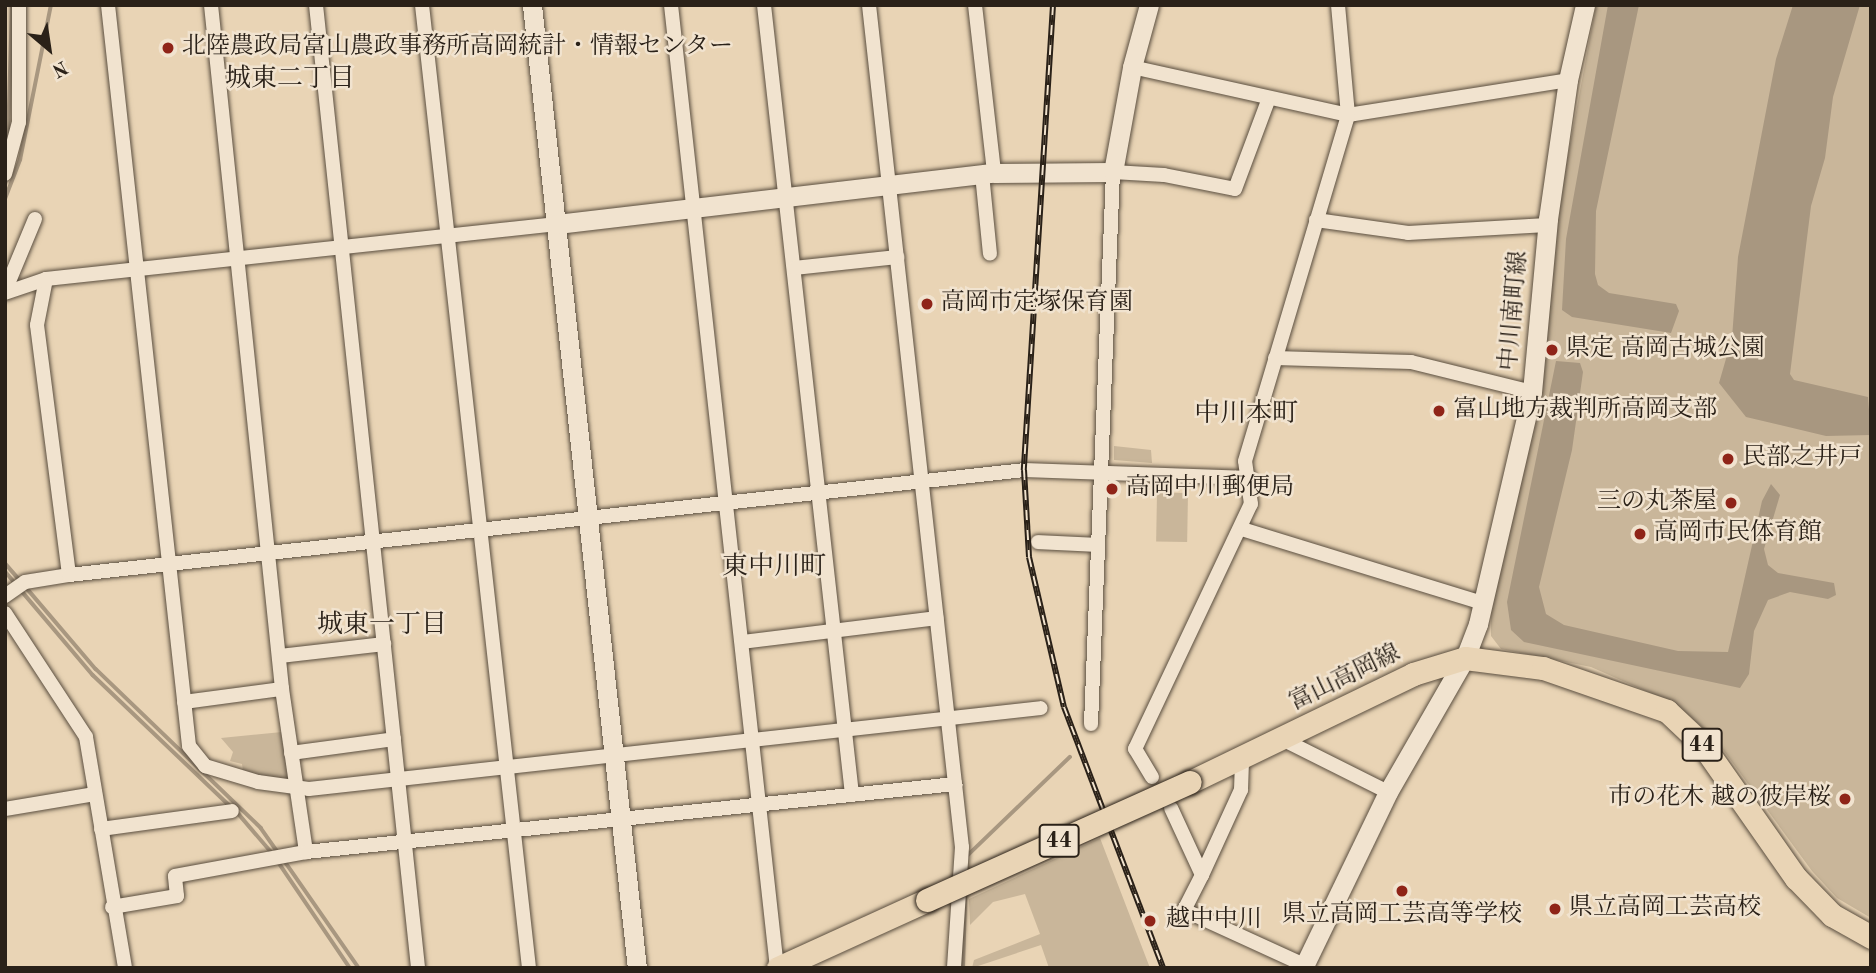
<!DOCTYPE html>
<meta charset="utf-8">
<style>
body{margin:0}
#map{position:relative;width:1876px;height:973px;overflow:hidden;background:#e9d4b5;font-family:"Old Standard TT","Noto Serif JP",serif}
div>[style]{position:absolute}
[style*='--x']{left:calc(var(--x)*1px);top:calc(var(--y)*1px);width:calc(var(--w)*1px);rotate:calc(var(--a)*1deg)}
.green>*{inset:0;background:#c9b69a;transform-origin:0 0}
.water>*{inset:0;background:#a89780}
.stream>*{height:3.5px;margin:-1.75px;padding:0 1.75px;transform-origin:1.75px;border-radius:1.75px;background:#a89780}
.roads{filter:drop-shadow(0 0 2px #5a4e3f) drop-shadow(0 0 2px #5a4e3f)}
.street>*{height:14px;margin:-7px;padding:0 7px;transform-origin:7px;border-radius:7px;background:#f1e3cf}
.secondary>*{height:19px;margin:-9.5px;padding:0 9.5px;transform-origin:9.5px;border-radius:9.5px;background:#f1e3cf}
.primary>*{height:23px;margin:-11.5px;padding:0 11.5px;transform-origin:11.5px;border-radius:11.5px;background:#e9d4b5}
.rail>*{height:6px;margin-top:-3px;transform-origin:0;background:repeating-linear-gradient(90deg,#f1e3cf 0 10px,#2a2118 0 20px);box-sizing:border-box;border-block:2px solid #2a2118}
.bridges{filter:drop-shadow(0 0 2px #2a2118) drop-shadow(0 0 2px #2a2118)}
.primary-bridge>*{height:23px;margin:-11.5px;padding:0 11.5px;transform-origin:11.5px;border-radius:11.5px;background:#e9d4b5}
.dots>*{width:19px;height:19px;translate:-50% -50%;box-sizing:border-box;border:4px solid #f1e3cf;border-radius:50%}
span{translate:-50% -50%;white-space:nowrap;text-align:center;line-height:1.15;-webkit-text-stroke:5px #f1e3cf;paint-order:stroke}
.shield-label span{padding:2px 5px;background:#f1e3cf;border:2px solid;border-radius:5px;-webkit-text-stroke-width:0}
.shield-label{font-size:23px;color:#2a2118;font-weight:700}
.poi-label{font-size:24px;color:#2a2118}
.left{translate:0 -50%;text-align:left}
.right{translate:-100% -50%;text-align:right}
.street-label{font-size:24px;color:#2a2118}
.neighbourhood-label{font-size:26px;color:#2a2118}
.frame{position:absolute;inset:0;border:7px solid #2a2118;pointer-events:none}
.north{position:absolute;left:14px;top:14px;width:70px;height:70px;-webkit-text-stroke:5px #f1e3cf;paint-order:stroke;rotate:151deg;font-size:19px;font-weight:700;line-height:28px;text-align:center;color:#2a2118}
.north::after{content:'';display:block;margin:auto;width:24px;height:32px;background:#2a2118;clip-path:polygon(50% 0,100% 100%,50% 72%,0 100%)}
</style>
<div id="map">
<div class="green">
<div style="clip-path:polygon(1596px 5px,1871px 5px,1871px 918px,1837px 898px,1812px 871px,1713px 736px,1673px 703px,1591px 667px,1501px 649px,1491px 636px,1491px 613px,1536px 401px,1554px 230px)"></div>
<div style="clip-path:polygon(1114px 446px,1151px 450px,1152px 463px,1114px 460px)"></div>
<div style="left:1188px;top:493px;width:49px;height:31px;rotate:91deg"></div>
<div style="clip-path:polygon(282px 732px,291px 790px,245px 784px,242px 764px,230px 761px,233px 752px,221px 738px)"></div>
<div style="clip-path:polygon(1100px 838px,1150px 968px,1049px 968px,1041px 945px,972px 968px,974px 960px,1040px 934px,1025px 894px,993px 902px,970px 925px,969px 899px)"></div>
</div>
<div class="water">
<div style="clip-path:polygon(1608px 5px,1639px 5px,1596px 211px,1595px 274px,1598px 285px,1609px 293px,1676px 304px,1679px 311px,1671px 333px,1572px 317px,1562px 310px,1566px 239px)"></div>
<div style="clip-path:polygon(1793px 5px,1860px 5px,1833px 97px,1825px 158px,1811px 206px,1790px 374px,1794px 380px,1868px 397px,1871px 435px,1826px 436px,1746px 417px,1719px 383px,1732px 338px,1738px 257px,1776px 59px)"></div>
<div style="clip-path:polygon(1556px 361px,1580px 363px,1583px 372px,1572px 450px,1539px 587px,1546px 614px,1564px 625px,1678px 651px,1728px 652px,1762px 501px,1771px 484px,1780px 495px,1764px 549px,1768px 565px,1778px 573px,1834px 583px,1836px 595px,1828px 599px,1790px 592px,1768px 600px,1754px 631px,1749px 674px,1740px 688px,1524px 642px,1511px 630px,1507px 602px)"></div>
</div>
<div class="stream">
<div style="--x:8;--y:140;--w:135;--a:-88.3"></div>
<div style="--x:5;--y:199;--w:42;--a:-69"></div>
<div style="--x:20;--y:160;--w:158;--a:-78.7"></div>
<div style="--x:5;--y:563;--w:23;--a:49"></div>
<div style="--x:5;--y:571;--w:16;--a:50"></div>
<div style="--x:25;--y:586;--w:109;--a:49.5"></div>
<div style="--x:96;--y:669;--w:229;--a:43.9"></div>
<div style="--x:261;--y:828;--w:32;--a:55"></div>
<div style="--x:20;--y:589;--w:113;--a:49.7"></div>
<div style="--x:93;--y:675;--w:191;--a:43.7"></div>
<div style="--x:237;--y:812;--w:55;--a:49.4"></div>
<div style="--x:966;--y:857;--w:144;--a:-43.9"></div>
<div style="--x:277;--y:860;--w:130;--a:55.9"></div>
<div style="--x:284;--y:860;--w:131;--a:55.2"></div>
<div style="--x:963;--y:968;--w:69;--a:-88.3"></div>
</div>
<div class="roads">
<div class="street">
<div style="--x:108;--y:5;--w:745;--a:83.76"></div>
<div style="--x:189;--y:746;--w:26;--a:51"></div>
<div style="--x:205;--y:766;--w:55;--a:16.8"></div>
<div style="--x:258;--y:782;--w:51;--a:7.8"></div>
<div style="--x:309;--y:789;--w:736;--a:-6.31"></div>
<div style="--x:211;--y:5;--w:688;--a:84.07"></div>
<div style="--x:282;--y:689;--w:165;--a:81.6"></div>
<div style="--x:316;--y:5;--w:968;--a:83.95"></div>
<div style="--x:422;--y:5;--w:969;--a:83.66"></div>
<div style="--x:671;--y:5;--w:969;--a:83.72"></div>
<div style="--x:764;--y:5;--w:795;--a:83.64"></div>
<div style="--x:869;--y:5;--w:847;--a:83.7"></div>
<div style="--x:962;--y:847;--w:121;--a:93.8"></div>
<div style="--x:975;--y:5;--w:169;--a:83.5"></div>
<div style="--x:1132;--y:67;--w:221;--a:12.5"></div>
<div style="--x:1348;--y:115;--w:223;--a:-9"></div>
<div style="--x:5;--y:174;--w:54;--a:-74.9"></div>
<div style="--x:19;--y:122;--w:117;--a:-90"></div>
<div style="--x:982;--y:174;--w:80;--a:84.3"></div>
<div style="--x:1316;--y:220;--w:93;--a:8"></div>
<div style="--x:1408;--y:233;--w:139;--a:-3.3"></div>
<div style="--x:794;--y:268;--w:104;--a:-6.1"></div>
<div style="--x:46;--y:279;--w:47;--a:101.1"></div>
<div style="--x:37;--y:325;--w:252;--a:82.7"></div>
<div style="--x:5;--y:291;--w:78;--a:-67.4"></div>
<div style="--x:5;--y:293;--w:43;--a:-18.9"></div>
<div style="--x:46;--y:279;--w:514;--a:-6.14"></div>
<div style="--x:1275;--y:358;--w:136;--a:1.7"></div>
<div style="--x:1411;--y:362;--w:125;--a:13.9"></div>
<div style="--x:1242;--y:529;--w:251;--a:17.1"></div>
<div style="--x:1038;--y:542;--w:59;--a:2.9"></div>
<div style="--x:5;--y:596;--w:24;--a:-35"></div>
<div style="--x:25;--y:582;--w:45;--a:-9"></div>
<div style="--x:69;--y:575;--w:961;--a:-6.27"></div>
<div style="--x:1024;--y:470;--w:226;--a:2"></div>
<div style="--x:5;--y:613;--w:148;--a:56.8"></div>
<div style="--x:86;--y:737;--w:234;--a:80.4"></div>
<div style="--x:742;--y:642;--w:196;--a:-7"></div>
<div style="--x:280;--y:656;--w:105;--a:-6.6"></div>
<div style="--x:184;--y:702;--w:99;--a:-7.6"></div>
<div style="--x:1091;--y:724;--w:552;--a:-87.72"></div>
<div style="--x:1113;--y:172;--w:51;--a:3.4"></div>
<div style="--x:1164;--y:175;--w:72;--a:11.2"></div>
<div style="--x:1235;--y:189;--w:97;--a:-69.5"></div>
<div style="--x:1282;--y:739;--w:119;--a:26.6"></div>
<div style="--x:291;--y:753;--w:104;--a:-7.7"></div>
<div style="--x:1152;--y:777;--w:33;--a:-121"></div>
<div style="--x:1135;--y:749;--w:271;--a:-64.7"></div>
<div style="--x:1251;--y:504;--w:43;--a:-97.9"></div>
<div style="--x:1245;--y:461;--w:361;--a:-73.4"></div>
<div style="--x:1348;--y:115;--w:110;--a:-95.2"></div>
<div style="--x:1171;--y:808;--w:74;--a:65.2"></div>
<div style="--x:1202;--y:875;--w:39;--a:117"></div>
<div style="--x:1184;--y:910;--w:132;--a:24.6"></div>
<div style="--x:5;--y:809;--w:91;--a:-9.5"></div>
<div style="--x:101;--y:829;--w:132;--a:-7.8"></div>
<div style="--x:1202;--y:875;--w:94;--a:-65.4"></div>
<div style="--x:1241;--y:790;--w:33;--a:-88"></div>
<div style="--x:112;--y:907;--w:66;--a:-9.6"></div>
<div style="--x:177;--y:896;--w:20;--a:-96"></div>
<div style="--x:175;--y:876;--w:133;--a:-10.4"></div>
<div style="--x:306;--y:852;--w:653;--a:-5.98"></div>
</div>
<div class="secondary">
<div style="--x:532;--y:5;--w:969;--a:83.78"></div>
<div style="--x:557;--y:224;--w:440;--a:-6.7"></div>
<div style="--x:994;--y:173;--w:119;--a:-0.5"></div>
<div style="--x:1113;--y:172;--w:107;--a:-79.7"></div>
<div style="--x:1132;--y:67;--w:64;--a:-74.7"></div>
<div style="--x:1303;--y:968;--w:195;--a:-64.2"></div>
<div style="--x:1388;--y:792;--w:155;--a:-60.1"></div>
<div style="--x:1465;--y:658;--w:36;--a:-69"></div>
<div style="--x:1478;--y:624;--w:238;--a:-76.9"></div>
<div style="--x:1532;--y:392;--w:174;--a:-84.7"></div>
<div style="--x:1548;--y:219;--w:140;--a:-81.8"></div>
<div style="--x:1568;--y:80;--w:77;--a:-77.2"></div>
</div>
<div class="primary">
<div style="--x:1190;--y:782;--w:248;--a:-25.8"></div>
<div style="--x:1413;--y:674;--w:54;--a:-17.1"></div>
<div style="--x:1465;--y:658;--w:79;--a:7.3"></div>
<div style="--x:1543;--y:668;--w:131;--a:19.1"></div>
<div style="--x:1667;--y:711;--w:48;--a:43.3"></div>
<div style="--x:1702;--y:744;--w:164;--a:55"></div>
<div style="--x:1796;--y:878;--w:52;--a:45.8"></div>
<div style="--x:1832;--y:915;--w:45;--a:29.4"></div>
<div style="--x:778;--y:968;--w:164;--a:-24.5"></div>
</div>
</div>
<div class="rail">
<div style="--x:1053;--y:5;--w:466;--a:93.6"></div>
<div style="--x:1024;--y:470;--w:87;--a:86.7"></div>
<div style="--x:1029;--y:557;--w:154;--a:76.9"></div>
<div style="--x:1064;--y:707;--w:279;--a:69.2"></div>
</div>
<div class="bridges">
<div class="primary-bridge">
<div style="--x:927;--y:900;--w:288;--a:-24.2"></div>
</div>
</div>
<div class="dots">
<div style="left:168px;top:48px;background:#8f2418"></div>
<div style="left:927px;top:304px;background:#8f2418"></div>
<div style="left:1552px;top:350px;background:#8f2418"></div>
<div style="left:1439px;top:411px;background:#8f2418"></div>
<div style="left:1728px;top:459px;background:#8f2418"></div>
<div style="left:1112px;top:489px;background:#8f2418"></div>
<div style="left:1731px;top:503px;background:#8f2418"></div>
<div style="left:1640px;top:534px;background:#8f2418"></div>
<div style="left:1845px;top:799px;background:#8f2418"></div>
<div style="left:1402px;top:891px;background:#8f2418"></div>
<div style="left:1555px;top:909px;background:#8f2418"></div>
<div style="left:1150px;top:921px;background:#8f2418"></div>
</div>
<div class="shield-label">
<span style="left:1702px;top:745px">44</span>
<span style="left:1059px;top:841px">44</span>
</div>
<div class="poi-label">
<span class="left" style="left:182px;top:48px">北陸農政局富山農政事務所高岡統計・情報センター</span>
<span class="left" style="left:941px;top:304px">高岡市定塚保育園</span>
<span class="left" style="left:1566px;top:350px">県定 高岡古城公園</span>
<span class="left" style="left:1453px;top:411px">富山地方裁判所高岡支部</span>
<span class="left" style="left:1742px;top:459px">民部之井戸</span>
<span class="left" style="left:1126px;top:489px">高岡中川郵便局</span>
<span class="right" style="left:1717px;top:503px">三の丸茶屋</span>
<span class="left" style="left:1654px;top:534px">高岡市民体育館</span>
<span class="right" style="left:1831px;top:799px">市の花木 越の彼岸桜</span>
<span class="left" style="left:1569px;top:909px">県立高岡工芸高校</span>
<span style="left:1402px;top:916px">県立高岡工芸高等学校</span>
<span class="left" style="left:1166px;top:921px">越中中川</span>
</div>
<div class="street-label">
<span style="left:1515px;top:311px;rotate:-85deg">中川南町線</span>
<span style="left:1345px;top:679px;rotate:-26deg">富山高岡線</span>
</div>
<div class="neighbourhood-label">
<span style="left:290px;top:80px">城東二丁目</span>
<span style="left:1246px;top:415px">中川本町</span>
<span style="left:774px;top:568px">東中川町</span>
<span style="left:382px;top:626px">城東一丁目</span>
</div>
<div class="frame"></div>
<div class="north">N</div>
</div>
